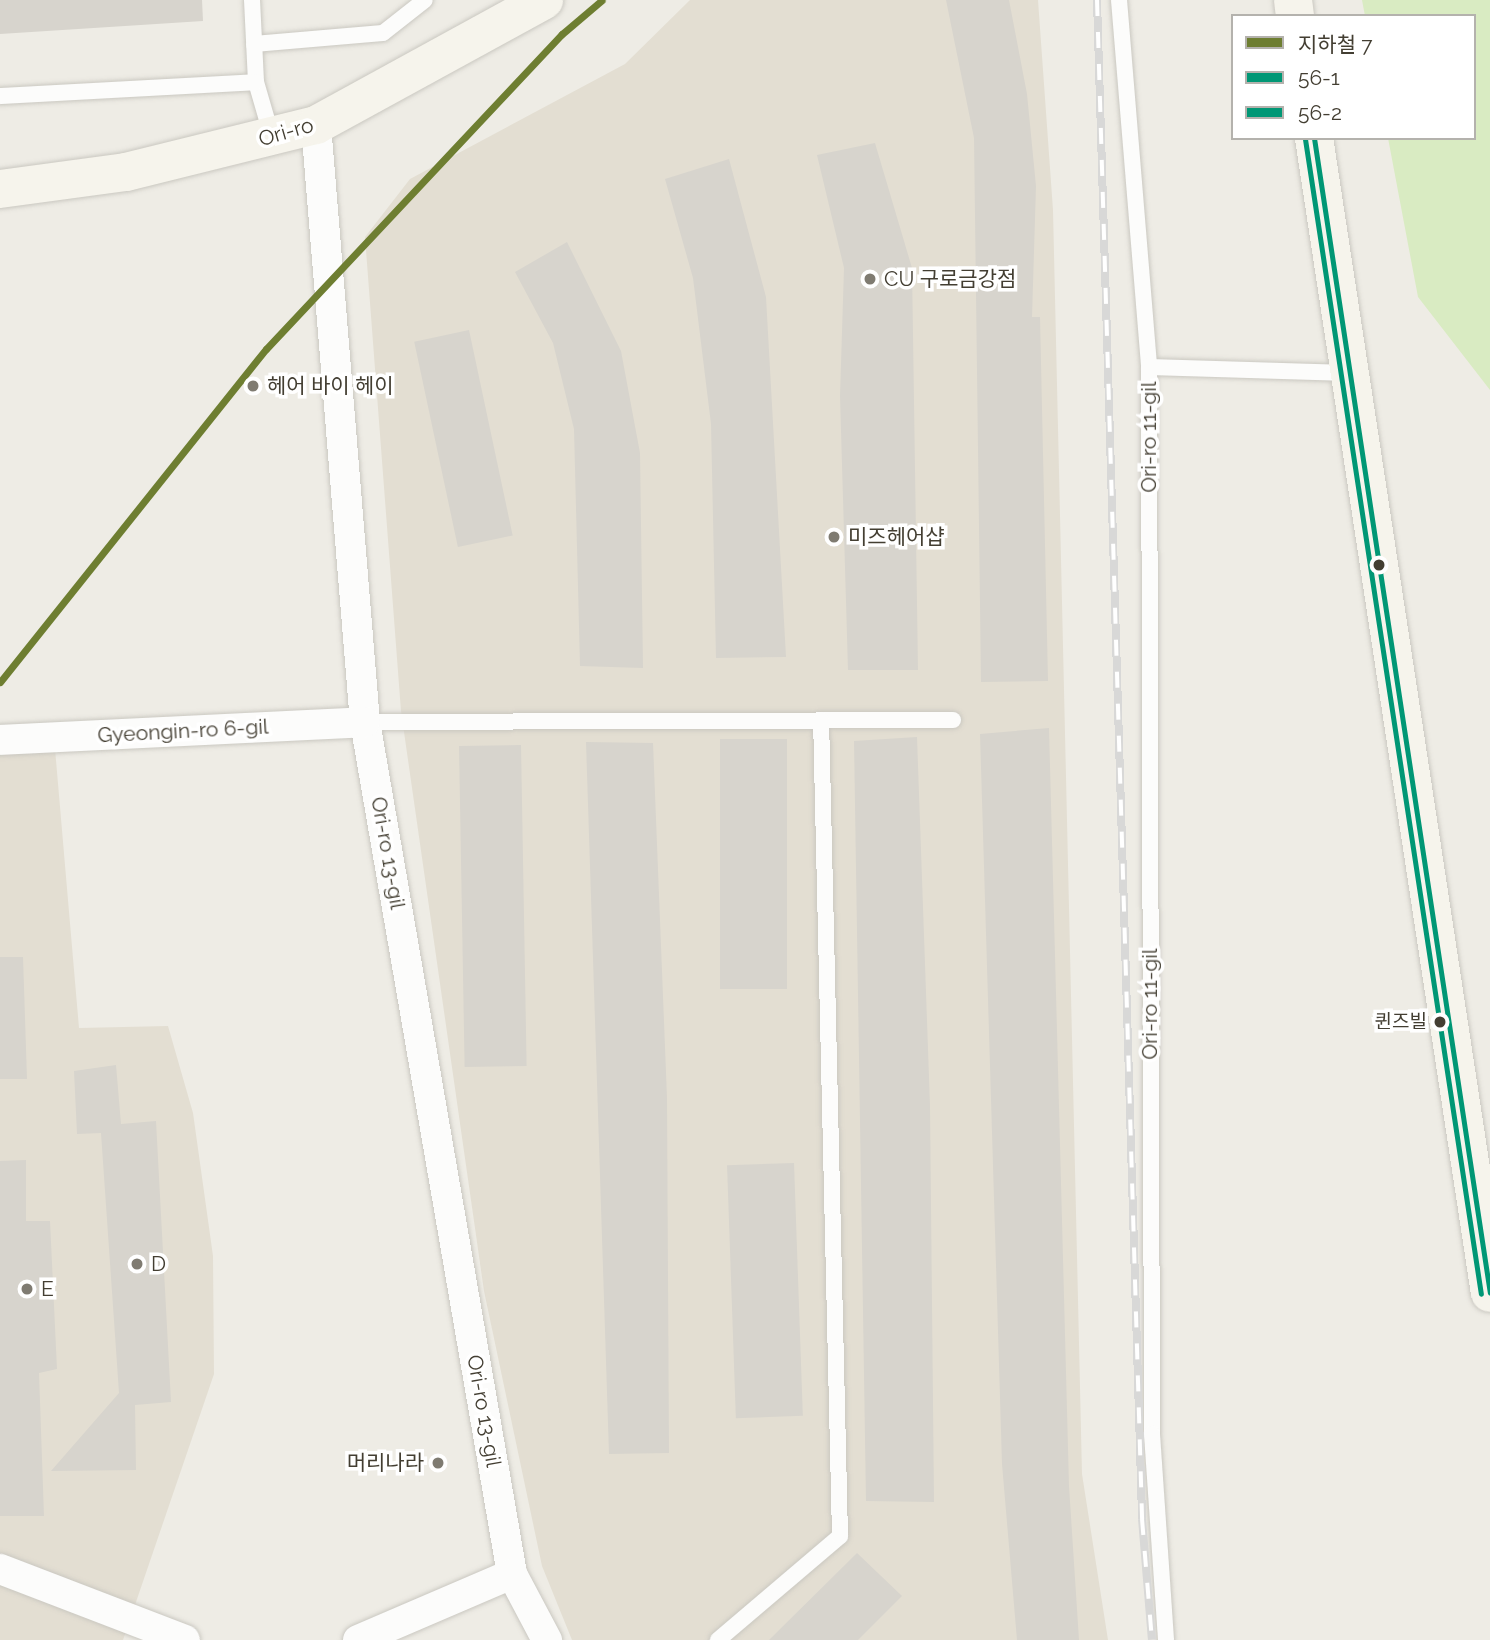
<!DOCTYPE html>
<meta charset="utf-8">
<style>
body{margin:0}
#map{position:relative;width:1490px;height:1640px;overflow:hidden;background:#eeece5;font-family:Raleway,"Noto Sans KR",sans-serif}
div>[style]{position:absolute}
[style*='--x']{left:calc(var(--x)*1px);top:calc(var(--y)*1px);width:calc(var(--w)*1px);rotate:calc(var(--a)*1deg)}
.residential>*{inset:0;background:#e3ded2}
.green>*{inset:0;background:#d9ebc2}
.building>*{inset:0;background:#d7d4cd;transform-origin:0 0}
.roads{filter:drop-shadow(0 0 2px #cac8c1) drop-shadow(0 0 2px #cac8c1)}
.service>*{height:16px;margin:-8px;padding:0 8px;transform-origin:8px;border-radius:8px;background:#fcfcfb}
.minor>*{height:30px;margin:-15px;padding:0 15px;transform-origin:15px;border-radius:15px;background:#fcfcfb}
.secondary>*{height:38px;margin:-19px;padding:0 19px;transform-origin:19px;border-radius:19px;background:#f6f4ec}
.rail>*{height:8px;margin-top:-4px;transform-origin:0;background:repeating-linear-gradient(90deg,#fff 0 16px,#d8d8d7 0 32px);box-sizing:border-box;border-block:2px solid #d8d8d7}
.bus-1>*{height:5px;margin:-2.5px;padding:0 2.5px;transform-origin:2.5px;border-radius:2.5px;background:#009775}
.bus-2>*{height:5px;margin:-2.5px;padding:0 2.5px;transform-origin:2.5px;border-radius:2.5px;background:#009775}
.metro-1>*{height:7px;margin:-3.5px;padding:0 3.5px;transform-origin:3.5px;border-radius:3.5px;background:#6e7e31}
.dots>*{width:19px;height:19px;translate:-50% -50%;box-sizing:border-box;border:4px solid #fff;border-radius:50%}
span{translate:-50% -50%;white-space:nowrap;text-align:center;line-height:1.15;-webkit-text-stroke:7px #fff;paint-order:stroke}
.bus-label{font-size:19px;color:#433e32}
.right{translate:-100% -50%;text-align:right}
.street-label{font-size:21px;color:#433e32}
.poi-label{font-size:21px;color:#433e32}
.left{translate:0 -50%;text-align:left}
.legend{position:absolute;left:1231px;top:14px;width:245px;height:126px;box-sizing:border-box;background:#fff;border:2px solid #b4b2ad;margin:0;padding:9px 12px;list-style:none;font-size:21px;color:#433e32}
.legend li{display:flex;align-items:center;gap:14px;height:35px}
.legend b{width:35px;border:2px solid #b4b2ad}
</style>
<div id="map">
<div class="residential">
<div style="clip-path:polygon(690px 0,1038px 0,1053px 210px,1082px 1474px,1108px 1640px,572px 1640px,542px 1566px,484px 1291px,401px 711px,365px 237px,410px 179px,625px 64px)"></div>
<div style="clip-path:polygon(54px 737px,79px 1028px,168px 1026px,193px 1113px,213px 1256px,214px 1374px,123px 1640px,0 1640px,0 740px)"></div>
</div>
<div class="green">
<div style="clip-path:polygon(1362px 0,1490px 0,1490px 390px,1418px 297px,1388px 138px,1474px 138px,1474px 16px,1365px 16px)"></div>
</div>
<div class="building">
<div style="clip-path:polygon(0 0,202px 0,203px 21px,0 34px)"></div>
<div style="clip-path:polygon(946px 0,1009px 0,1027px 94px,1036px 186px,1032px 317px,1040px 317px,1048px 681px,981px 682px,974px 138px)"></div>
<div style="clip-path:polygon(875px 143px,912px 268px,918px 670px,848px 670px,840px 396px,844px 268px,817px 155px)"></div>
<div style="clip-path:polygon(729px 159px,766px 297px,786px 657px,716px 658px,711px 424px,693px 278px,665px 179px)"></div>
<div style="clip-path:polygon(567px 242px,621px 351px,640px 453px,643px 668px,580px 666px,574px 429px,553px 343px,515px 272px)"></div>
<div style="left:469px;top:330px;width:210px;height:56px;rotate:78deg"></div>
<div style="clip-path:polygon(1049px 728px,1069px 1486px,1079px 1640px,1017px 1640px,1002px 1464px,980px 734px)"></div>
<div style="clip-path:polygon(917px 737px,930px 1106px,934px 1502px,866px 1501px,854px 741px)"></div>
<div style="left:720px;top:739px;width:67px;height:250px"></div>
<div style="clip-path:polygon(586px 742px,653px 743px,667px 1098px,669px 1453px,609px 1454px)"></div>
<div style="left:521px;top:745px;width:321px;height:62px;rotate:89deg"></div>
<div style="clip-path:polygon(0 957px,23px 957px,27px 1079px,0 1079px)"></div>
<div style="clip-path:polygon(116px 1065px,121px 1124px,156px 1121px,171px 1402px,135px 1405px,136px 1470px,51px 1471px,119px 1393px,101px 1133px,77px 1134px,74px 1071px)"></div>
<div style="clip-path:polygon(26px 1160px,26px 1221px,50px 1221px,57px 1369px,39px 1373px,44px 1516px,0 1516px,0 1161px)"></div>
<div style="left:794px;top:1163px;width:253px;height:67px;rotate:88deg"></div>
<div style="clip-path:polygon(857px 1553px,902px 1596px,858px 1640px,769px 1640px)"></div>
</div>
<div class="roads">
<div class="service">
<div style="--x:252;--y:0;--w:82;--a:87.2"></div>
<div style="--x:256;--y:82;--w:57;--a:73.8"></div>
<div style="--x:1119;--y:0;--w:368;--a:85.3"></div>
<div style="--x:1149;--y:367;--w:200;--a:1.7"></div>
<div style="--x:254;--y:44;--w:129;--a:-4.9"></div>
<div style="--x:383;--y:33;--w:53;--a:-38.2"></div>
<div style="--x:0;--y:96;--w:256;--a:-3.1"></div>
<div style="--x:1149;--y:367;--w:1067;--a:89.84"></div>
<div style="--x:1152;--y:1434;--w:206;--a:86.1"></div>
<div style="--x:365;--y:722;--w:588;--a:-0.19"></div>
<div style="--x:718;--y:1640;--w:160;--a:-40.4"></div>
<div style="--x:840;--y:1536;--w:816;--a:-91.33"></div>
</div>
<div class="minor">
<div style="--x:316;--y:125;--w:599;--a:85.31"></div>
<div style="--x:365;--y:722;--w:865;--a:80.21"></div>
<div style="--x:512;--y:1574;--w:75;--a:62.1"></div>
<div style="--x:0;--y:740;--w:365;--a:-2.8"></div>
<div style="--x:0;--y:1569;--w:198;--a:21"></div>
<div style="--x:358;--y:1640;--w:168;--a:-23.2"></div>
</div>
<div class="secondary">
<div style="--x:1293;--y:0;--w:16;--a:83"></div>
<div style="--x:1314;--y:138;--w:1168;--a:81.34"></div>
<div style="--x:0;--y:189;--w:127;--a:-7.7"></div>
<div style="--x:126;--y:172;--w:196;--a:-13.9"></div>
<div style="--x:316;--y:125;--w:260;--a:-28.7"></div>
</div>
</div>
<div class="rail">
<div style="--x:1097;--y:0;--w:1520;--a:88.3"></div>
<div style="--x:1142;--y:1519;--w:121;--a:85.3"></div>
</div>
<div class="bus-1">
<div style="--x:1314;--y:138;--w:1168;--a:81.34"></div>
</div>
<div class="bus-2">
<div style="--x:1305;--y:139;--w:1168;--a:81.34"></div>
</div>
<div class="metro-1">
<div style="--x:0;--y:682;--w:426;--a:-51.4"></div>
<div style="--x:266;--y:349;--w:432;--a:-46.8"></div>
<div style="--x:562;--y:34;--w:52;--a:-40.4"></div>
</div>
<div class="dots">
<div style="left:870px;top:279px;background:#7f7b71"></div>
<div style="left:253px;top:386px;background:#7f7b71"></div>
<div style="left:834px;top:537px;background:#7f7b71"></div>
<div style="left:1379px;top:565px;background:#433e32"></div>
<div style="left:1440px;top:1022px;background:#433e32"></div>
<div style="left:137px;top:1264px;background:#7f7b71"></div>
<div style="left:27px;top:1289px;background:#7f7b71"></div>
<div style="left:438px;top:1463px;background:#7f7b71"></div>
</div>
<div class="bus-label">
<span class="right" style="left:1427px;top:1022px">퀸즈빌</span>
</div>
<div class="street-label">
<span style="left:286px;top:132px;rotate:-16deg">Ori-ro</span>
<span style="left:1149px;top:437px;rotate:-90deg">Ori-ro 11-gil</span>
<span style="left:183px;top:731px;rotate:-3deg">Gyeongin-ro 6-gil</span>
<span style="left:388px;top:853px;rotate:80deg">Ori-ro 13-gil</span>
<span style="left:1150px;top:1004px;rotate:-90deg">Ori-ro 11-gil</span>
<span style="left:484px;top:1411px;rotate:80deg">Ori-ro 13-gil</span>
</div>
<div class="poi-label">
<span class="left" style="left:884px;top:279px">CU 구로금강점</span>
<span class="left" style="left:267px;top:386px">헤어 바이 헤이</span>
<span class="left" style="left:848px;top:537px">미즈헤어샵</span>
<span class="left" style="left:151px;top:1264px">D</span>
<span class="left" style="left:41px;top:1289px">E</span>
<span class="right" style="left:424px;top:1463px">머리나라</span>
</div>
<ul class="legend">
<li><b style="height:9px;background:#6e7e31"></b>지하철 7</li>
<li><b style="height:9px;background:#009775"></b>56-1</li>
<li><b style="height:9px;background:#009775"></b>56-2</li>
</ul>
</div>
